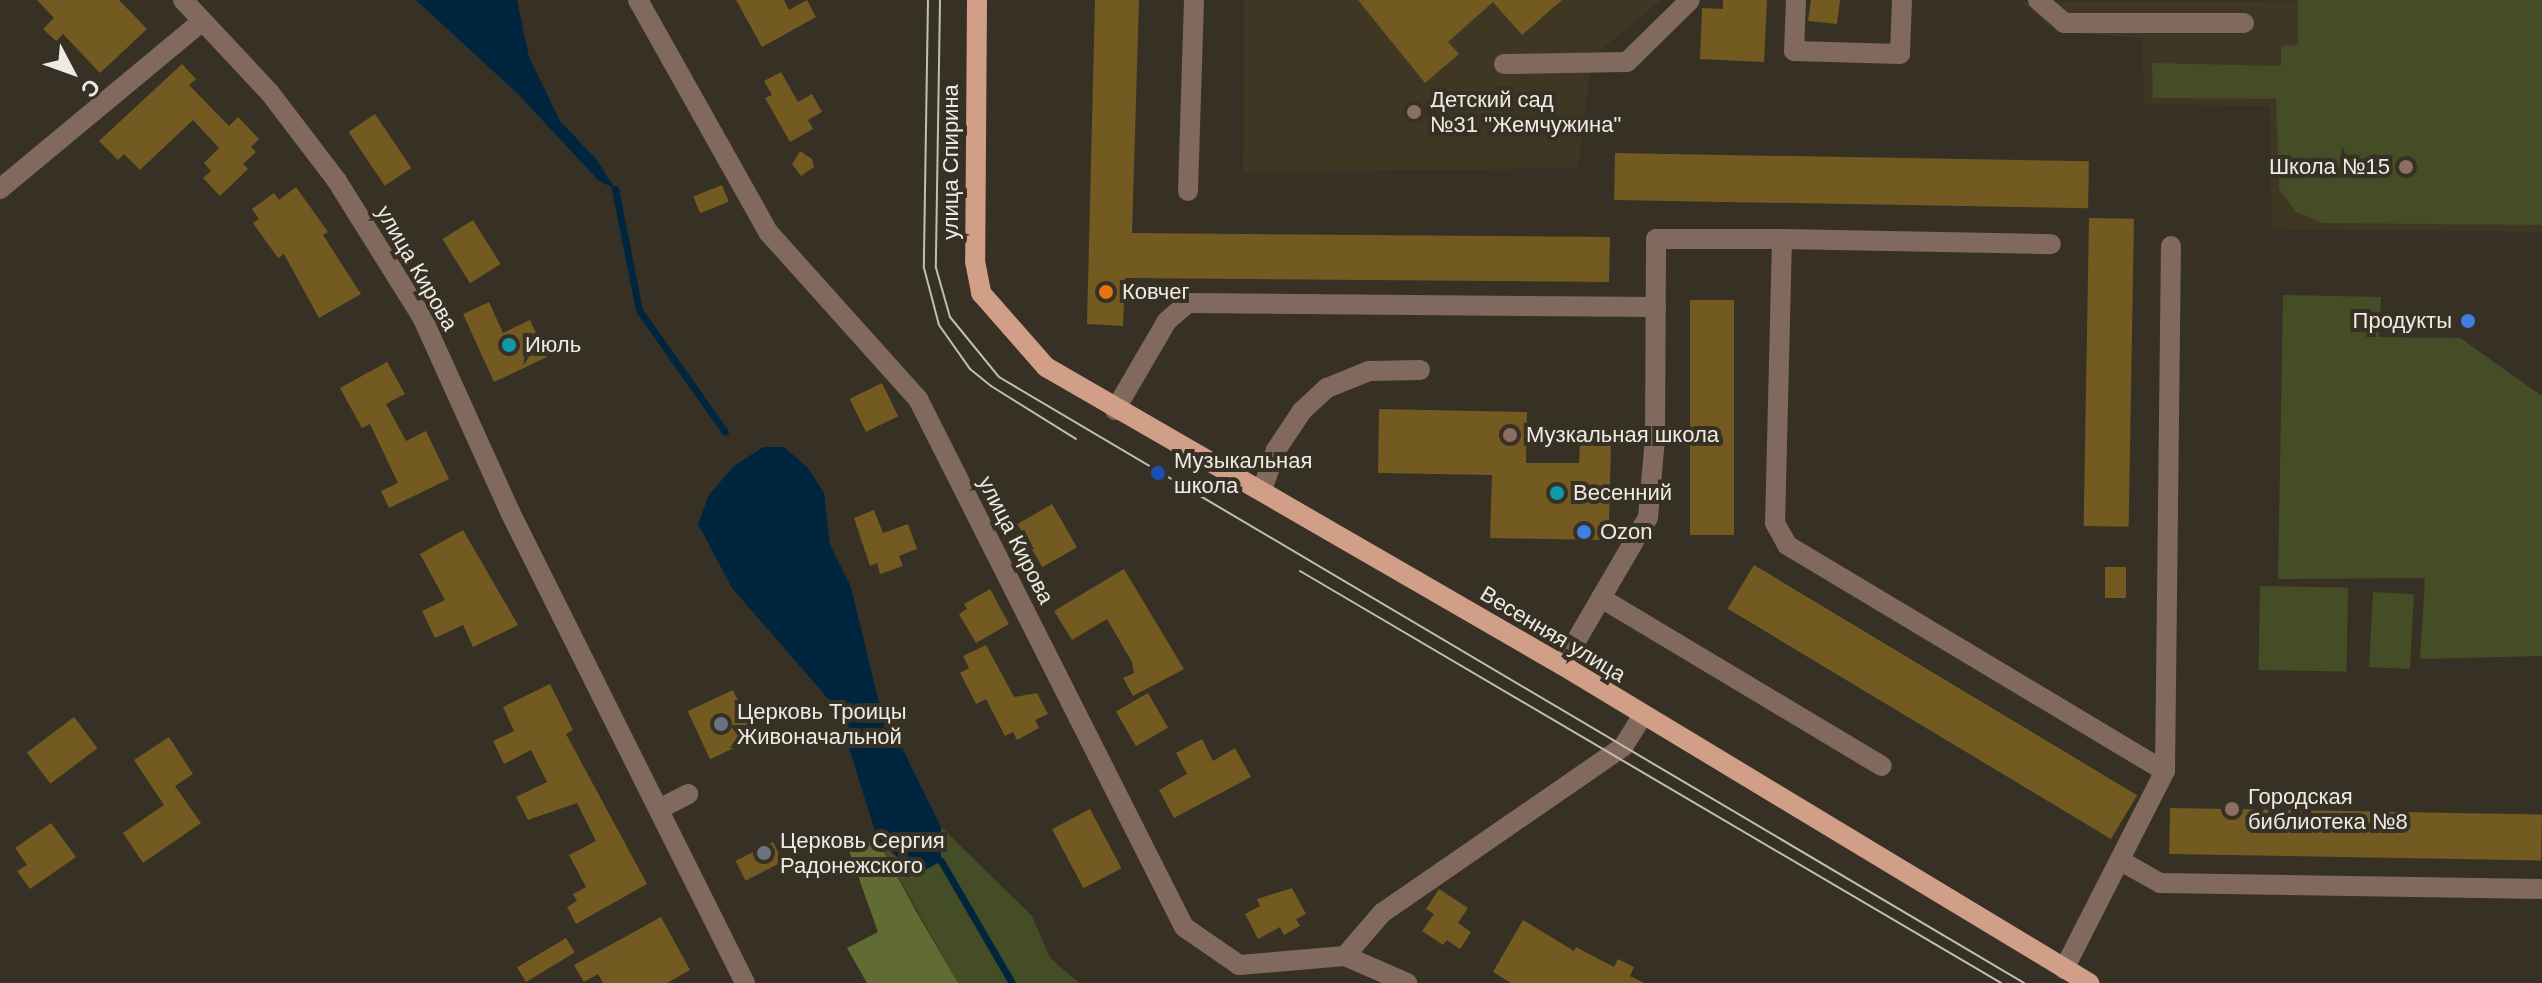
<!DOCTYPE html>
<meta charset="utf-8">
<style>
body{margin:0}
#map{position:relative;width:2542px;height:983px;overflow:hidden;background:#373125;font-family:Arial,sans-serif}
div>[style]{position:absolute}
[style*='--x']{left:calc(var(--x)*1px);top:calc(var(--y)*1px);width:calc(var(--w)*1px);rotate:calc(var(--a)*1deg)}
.built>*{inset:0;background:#3f3724}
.green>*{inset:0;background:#454d26;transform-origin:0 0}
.forest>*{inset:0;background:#616c32}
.water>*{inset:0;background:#00253f}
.stream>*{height:7px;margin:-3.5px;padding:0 3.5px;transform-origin:3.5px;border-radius:3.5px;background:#00253f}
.building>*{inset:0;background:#725a20;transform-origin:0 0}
.minor>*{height:20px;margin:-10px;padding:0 10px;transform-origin:10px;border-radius:10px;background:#82695e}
.major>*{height:20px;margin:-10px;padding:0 10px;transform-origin:10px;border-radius:10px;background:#d19e87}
.tram>*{height:2px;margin:-1px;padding:0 1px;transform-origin:1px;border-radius:1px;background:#c2beb5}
.dots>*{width:22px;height:22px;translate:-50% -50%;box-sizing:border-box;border:4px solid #373125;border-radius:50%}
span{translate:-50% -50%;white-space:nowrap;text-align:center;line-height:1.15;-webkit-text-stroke:8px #373125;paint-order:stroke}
.poi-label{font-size:22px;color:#eeebe3}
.left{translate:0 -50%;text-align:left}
.right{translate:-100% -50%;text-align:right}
.street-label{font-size:22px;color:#eeebe3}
.north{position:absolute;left:32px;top:32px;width:80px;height:80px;-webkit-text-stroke:6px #373125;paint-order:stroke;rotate:131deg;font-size:22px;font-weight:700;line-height:32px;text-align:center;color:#eeebe3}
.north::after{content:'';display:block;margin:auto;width:28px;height:36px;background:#eeebe3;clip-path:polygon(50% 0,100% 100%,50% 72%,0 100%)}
</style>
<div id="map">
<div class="built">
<div style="clip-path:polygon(1244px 0,1661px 0,1592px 57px,1578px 168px,1243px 173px)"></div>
<div style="clip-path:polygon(2542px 0,2542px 232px,2272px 229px,2269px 106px,2144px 104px,2142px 38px,2057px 32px,2020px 2px)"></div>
</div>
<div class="green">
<div style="clip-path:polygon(2298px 0,2542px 0,2542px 225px,2322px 223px,2296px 212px,2279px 189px,2276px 99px,2153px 98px,2152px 63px,2281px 66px,2281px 46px,2298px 45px)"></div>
<div style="clip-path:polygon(2283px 295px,2381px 297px,2379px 337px,2460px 338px,2542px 396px,2542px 656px,2420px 659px,2425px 578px,2278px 579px)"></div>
<div style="left:2260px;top:586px;width:88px;height:84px;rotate:1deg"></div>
<div style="left:2373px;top:592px;width:41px;height:75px;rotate:3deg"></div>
<div style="clip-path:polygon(941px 827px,1032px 916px,1050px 958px,1079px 983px,958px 983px,878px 841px,918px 874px,941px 861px)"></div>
</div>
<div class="forest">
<div style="clip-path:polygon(878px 841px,916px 911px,958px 983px,867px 983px,847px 948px,878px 932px,846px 842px)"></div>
</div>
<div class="water">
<div style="clip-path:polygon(416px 0,517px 0,529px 57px,560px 121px,597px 160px,615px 189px,598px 180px,518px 94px)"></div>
<div style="clip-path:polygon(763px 447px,784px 447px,808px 468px,824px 493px,830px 545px,851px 587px,878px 699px,941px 827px,941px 861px,918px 874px,878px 841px,837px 709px,732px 588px,698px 524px,709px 495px,734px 466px)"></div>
</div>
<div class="stream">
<div style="--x:615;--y:189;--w:123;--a:78.8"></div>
<div style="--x:639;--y:310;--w:149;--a:54.8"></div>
<div style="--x:941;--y:861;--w:141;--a:59.8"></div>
</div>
<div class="building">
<div style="clip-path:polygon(37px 0,119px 0,147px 29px,100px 73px,63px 34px,56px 41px,43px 29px,54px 18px)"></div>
<div style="clip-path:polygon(736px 0,784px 0,789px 10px,807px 0,816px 17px,762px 47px)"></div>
<div style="clip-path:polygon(1095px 0,1139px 0,1132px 233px,1610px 237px,1609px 282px,1125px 278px,1123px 326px,1087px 324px)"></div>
<div style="clip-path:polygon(1358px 0,1562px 0,1522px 35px,1493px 2px,1448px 42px,1459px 54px,1425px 83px)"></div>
<div style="clip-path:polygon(1723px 0,1767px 0,1764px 62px,1700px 59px,1702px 8px,1723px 9px)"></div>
<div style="clip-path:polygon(1811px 0,1840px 0,1837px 24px,1808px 21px)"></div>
<div style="clip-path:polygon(182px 64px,196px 79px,189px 85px,229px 126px,238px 117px,259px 139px,251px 147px,256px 152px,243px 164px,248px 169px,220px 196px,203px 178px,211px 171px,204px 163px,219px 148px,193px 120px,140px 170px,124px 154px,118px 160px,99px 141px)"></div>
<div style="clip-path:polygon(781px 72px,798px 102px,812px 94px,822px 112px,808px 120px,813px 129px,790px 142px,765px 98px,772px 95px,764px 81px)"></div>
<div style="left:375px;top:114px;width:65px;height:32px;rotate:56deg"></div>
<div style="clip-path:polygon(800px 151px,812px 159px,814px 167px,801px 176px,792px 164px)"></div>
<div style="left:1615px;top:153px;width:474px;height:47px;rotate:1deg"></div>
<div style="left:722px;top:185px;width:18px;height:31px;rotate:68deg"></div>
<div style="clip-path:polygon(296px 187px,328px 232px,323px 235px,361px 294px,319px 318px,284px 254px,278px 258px,253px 223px,259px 219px,252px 209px,274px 193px,279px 200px)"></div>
<div style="left:2089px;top:218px;width:45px;height:308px;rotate:1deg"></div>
<div style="left:473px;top:220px;width:52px;height:36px;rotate:58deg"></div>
<div style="left:1690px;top:300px;width:44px;height:235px"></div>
<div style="clip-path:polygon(489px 302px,503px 333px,530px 320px,547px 357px,494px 382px,463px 314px)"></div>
<div style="clip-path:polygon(387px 362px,405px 394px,386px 404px,406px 441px,426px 431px,449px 479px,389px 508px,381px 491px,398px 483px,370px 424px,362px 428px,340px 388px)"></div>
<div style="left:882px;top:383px;width:37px;height:36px;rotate:64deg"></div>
<div style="clip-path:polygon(1379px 409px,1527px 412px,1526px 463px,1579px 463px,1580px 444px,1611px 444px,1609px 522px,1600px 522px,1600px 540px,1490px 538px,1492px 475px,1378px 473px)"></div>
<div style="left:1052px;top:504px;width:50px;height:40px;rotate:60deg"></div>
<div style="clip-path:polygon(874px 510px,883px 533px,908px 524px,917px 549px,899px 556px,903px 566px,880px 574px,877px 563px,870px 566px,854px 518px)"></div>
<div style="clip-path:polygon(463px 530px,518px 625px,473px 647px,463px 625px,435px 638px,422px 611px,445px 600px,420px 554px)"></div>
<div style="left:1754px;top:565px;width:447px;height:51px;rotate:31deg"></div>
<div style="left:2105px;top:567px;width:21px;height:31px"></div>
<div style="clip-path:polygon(1124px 569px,1184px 669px,1133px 696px,1123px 678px,1134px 673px,1132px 662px,1107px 619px,1072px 640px,1054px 611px)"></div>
<div style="clip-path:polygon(990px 589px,1009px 624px,976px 643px,959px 614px,967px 609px,964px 604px)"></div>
<div style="clip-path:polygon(986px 645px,1014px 697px,1037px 693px,1048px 714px,1035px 720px,1039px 728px,1017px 740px,1013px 732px,1005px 736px,986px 699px,976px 704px,960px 673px,969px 668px,963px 656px)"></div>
<div style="clip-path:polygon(550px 684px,573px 730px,566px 734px,647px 884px,576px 924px,567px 907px,577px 901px,573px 894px,586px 887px,569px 855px,596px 841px,577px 803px,528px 820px,516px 797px,547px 782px,531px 750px,504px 764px,493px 741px,514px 731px,503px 707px)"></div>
<div style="left:733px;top:690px;width:53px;height:50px;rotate:65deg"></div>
<div style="left:1148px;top:693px;width:40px;height:37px;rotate:60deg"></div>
<div style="left:74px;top:717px;width:39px;height:59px;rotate:53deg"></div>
<div style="clip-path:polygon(169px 737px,193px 774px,175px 786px,201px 823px,143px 863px,123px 833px,164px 805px,134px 760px)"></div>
<div style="clip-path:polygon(1202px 739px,1213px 761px,1235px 748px,1251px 777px,1174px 818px,1159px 790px,1187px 774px,1176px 753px)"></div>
<div style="left:2170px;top:808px;width:372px;height:46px;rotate:1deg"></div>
<div style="left:1090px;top:809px;width:67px;height:43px;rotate:62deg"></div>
<div style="clip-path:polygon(51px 823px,76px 857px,30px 889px,17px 871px,27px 865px,15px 848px)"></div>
<div style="left:773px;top:842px;width:22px;height:42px;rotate:63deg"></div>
<div style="clip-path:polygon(1292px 888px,1306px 914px,1296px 919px,1300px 926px,1284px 935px,1280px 927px,1258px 939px,1245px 914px,1260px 906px,1257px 899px)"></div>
<div style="clip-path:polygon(1439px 889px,1468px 908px,1458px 923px,1471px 932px,1460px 949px,1447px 940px,1443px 945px,1422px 931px,1434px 914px,1426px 909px)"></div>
<div style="clip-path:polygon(661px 917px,690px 970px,667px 983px,603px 983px,598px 974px,584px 982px,574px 965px)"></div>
<div style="clip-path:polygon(1523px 920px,1574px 951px,1576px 947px,1614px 967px,1618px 959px,1634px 967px,1630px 976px,1644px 983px,1511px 983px,1493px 972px)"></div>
<div style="left:566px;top:938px;width:17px;height:57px;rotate:59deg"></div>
</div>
<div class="minor">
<div style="--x:183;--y:0;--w:127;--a:46.9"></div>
<div style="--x:270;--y:93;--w:111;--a:52.7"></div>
<div style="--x:337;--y:181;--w:160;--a:58"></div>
<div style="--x:422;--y:317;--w:214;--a:65.7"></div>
<div style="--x:510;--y:512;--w:526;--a:63.48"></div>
<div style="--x:638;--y:0;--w:267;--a:60.7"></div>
<div style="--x:769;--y:233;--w:223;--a:48.1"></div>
<div style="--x:918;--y:399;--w:591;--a:63.26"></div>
<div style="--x:1184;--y:927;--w:67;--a:34.6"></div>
<div style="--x:1239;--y:965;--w:106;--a:-4.9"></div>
<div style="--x:1345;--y:956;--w:68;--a:23.5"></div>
<div style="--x:1796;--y:0;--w:51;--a:92.2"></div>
<div style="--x:1794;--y:51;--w:106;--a:1.6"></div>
<div style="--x:1900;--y:54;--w:54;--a:-87.9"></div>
<div style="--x:2038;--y:0;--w:35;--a:41"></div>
<div style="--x:2064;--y:23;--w:180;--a:0"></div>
<div style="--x:1504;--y:64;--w:123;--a:-0.9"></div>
<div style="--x:1627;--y:62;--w:88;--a:-44.5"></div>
<div style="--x:0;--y:189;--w:263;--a:-39.7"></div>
<div style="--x:1188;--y:191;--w:191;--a:-88.2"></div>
<div style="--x:1782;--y:239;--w:269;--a:1.1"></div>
<div style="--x:1115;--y:410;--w:103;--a:-59.7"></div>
<div style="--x:1167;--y:321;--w:28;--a:-41"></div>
<div style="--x:1188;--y:303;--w:468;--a:0.5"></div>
<div style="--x:1262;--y:490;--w:42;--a:-70.7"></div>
<div style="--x:1276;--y:450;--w:47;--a:-56.3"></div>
<div style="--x:1302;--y:411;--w:34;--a:-43"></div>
<div style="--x:1327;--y:388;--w:45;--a:-22"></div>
<div style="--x:1369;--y:371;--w:51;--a:-1.1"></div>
<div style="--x:1601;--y:598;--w:327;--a:30.9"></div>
<div style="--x:1562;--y:665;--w:171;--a:-59.8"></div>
<div style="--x:1648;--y:517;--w:79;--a:-84.9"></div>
<div style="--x:1655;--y:438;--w:199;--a:-89.7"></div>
<div style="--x:1656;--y:239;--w:126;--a:0"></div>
<div style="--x:1782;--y:239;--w:284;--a:91.4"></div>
<div style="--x:1775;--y:523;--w:25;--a:61"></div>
<div style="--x:1787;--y:545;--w:440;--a:30.9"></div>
<div style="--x:659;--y:809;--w:33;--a:-27"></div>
<div style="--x:2121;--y:861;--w:45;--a:29.4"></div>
<div style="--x:2160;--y:883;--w:382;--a:0.9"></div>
<div style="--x:1345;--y:956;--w:57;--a:-49.3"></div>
<div style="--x:1382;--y:913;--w:293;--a:-34.6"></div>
<div style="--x:1623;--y:747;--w:36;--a:-58"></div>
<div style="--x:2064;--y:969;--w:222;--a:-63"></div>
<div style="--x:2165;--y:771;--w:525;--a:-89.35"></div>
</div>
<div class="major">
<div style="--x:977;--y:0;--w:261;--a:90.4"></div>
<div style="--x:975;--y:261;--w:33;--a:79"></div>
<div style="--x:981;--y:293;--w:98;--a:48.7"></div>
<div style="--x:1046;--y:367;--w:596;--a:30.01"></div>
<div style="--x:1562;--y:665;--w:616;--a:31.11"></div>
</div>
<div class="tram">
<div style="--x:928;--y:0;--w:268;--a:90.9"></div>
<div style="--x:924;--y:268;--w:59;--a:75.3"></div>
<div style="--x:939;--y:325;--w:54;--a:54.8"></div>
<div style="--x:970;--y:369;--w:27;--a:39"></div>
<div style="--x:991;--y:386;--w:100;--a:31.9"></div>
<div style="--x:940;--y:0;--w:268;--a:90.9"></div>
<div style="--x:936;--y:268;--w:51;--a:74.1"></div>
<div style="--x:950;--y:317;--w:77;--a:50.8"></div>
<div style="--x:999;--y:377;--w:1191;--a:30.59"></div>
<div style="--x:1300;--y:571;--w:813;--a:30.44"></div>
</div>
<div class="dots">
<div style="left:1414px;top:112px;background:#8d6e63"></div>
<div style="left:2406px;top:167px;background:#8d6e63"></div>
<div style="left:1106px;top:292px;background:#e8710a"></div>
<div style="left:2468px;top:321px;background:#3f7fe0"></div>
<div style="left:509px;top:345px;background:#0f9aa8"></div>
<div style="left:1510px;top:435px;background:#8d6e63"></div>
<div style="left:1158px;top:473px;background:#1a4fb4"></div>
<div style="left:1557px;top:493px;background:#0f9aa8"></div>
<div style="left:1584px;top:532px;background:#3f7fe0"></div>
<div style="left:721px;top:724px;background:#6b7280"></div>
<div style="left:2232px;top:809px;background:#8d6e63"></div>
<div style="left:764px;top:853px;background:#6b7280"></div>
</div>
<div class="poi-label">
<span class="left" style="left:1430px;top:112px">Детский сад<br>№31 "Жемчужина"</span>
<span class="right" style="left:2390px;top:167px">Школа №15</span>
<span class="left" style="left:1122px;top:292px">Ковчег</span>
<span class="right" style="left:2452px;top:321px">Продукты</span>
<span class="left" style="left:525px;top:345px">Июль</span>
<span class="left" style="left:1526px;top:435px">Музкальная школа</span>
<span class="left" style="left:1174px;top:473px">Музыкальная<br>школа</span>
<span class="left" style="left:1573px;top:493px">Весенний</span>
<span class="left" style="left:1600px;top:532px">Ozon</span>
<span class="left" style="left:737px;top:724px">Церковь Троицы<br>Живоначальной</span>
<span class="left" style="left:2248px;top:809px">Городская<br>библиотека №8</span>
<span class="left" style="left:780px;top:853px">Церковь Сергия<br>Радонежского</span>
</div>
<div class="street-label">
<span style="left:951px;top:162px;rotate:-90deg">улица Спирина</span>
<span style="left:417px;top:268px;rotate:60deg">улица Кирова</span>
<span style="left:1016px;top:540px;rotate:63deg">улица Кирова</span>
<span style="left:1553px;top:634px;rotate:31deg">Весенняя улица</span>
</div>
<div class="north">С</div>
</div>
